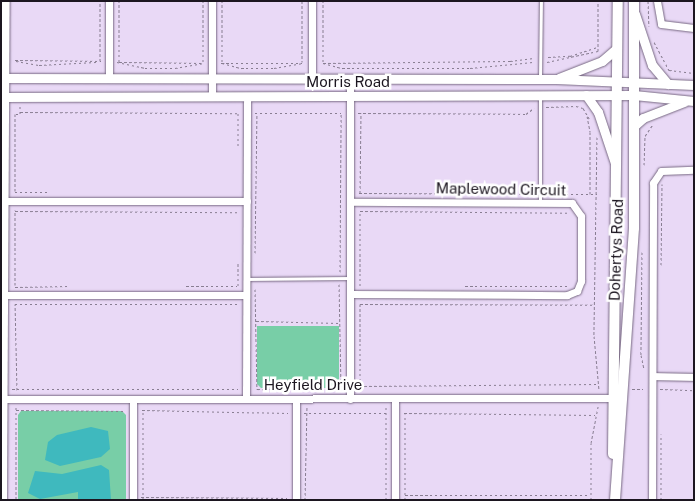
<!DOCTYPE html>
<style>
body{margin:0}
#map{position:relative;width:695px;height:501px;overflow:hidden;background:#e9d9f6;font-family:"Public Sans",sans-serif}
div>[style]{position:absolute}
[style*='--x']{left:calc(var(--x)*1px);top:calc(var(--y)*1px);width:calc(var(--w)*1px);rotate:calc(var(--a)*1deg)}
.green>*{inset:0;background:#78cea7}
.water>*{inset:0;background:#3fb9be}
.path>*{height:1px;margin-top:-0.5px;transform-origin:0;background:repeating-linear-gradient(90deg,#887d91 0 2.5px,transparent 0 5px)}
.roads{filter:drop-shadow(0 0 1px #786983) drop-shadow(0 0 1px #786983)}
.service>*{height:3px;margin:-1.5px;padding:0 1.5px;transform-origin:1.5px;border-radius:1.5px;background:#fff}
.minor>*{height:7px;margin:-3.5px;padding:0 3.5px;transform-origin:3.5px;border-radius:3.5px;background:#fff}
.tertiary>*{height:9px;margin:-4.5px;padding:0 4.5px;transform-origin:4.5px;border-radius:4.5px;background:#fff}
.secondary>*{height:10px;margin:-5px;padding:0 5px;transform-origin:5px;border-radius:5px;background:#fff}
span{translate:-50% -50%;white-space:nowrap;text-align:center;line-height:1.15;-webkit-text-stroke:5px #fff;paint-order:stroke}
.street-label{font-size:15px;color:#1c1620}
.frame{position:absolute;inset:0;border:2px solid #1c1620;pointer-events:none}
</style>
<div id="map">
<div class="green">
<div style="clip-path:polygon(257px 326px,339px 326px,339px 384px,335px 388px,261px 388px,257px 384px)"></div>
<div style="clip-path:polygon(21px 411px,122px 411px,126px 415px,126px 500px,18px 500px,18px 415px)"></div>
</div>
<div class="water">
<div style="clip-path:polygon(91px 427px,108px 431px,110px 449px,101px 457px,60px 466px,45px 460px,48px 442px,57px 435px)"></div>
<div style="clip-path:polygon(101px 465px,109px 470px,111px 500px,78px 500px,78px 492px,40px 499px,28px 493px,35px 471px,62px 474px)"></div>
</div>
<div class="path">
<div style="--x:302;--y:1;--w:61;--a:90"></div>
<div style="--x:648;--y:1;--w:25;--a:88"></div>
<div style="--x:654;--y:42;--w:32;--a:62"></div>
<div style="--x:669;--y:70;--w:25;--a:7"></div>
<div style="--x:548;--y:57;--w:22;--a:-3"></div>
<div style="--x:570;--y:56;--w:28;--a:-18"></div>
<div style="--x:15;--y:60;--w:86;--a:0.7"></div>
<div style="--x:16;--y:61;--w:23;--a:10"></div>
<div style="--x:39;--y:65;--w:57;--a:-3"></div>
<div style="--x:100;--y:61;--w:60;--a:-90"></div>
<div style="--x:117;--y:62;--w:29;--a:12"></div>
<div style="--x:145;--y:68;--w:30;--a:0"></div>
<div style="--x:175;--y:68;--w:28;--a:-10"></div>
<div style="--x:119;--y:62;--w:83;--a:0.7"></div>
<div style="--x:119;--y:62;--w:61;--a:-90"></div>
<div style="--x:203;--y:62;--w:61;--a:-90"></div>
<div style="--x:222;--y:62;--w:61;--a:-90"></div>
<div style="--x:323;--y:62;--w:61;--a:-90"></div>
<div style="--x:547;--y:62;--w:52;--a:-12.2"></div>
<div style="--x:598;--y:51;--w:50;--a:-90"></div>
<div style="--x:221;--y:63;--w:81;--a:0"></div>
<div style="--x:222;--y:63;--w:20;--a:15"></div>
<div style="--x:241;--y:68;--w:33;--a:0"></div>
<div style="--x:274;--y:68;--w:28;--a:-10"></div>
<div style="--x:323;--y:63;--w:20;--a:15"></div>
<div style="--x:342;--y:68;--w:128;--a:0"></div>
<div style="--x:470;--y:68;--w:63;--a:-5.4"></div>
<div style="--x:323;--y:63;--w:187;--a:-0.6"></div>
<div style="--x:510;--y:61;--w:24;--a:-7"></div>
<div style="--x:546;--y:107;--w:30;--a:-2"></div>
<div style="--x:576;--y:106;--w:7;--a:16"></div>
<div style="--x:583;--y:108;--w:14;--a:60"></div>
<div style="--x:20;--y:112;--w:219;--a:0.3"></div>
<div style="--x:238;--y:113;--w:35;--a:90"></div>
<div style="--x:255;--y:113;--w:86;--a:0"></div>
<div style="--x:358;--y:113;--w:168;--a:0.3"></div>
<div style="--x:526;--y:114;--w:10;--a:-37"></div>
<div style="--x:15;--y:114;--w:77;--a:90"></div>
<div style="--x:16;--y:114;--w:4;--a:0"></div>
<div style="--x:20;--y:114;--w:9;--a:-90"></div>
<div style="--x:587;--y:116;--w:16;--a:79"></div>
<div style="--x:590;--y:132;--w:62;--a:90"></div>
<div style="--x:597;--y:137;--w:199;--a:90.9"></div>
<div style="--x:594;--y:336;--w:54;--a:84.7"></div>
<div style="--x:644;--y:165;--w:29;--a:-88"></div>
<div style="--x:645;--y:136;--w:14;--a:-56"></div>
<div style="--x:15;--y:192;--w:35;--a:0"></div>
<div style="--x:359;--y:193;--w:176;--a:0.3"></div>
<div style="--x:360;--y:193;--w:80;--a:-89.3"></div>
<div style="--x:546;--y:194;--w:51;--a:0"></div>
<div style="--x:15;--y:211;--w:223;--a:0.3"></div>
<div style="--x:360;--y:211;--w:209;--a:0.5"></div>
<div style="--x:642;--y:252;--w:103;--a:90.6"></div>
<div style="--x:641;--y:355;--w:14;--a:78"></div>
<div style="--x:255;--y:253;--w:139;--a:-89.2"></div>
<div style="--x:661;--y:265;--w:81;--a:-89.3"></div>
<div style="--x:340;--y:272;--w:158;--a:-89.6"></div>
<div style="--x:339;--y:284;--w:105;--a:88.9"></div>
<div style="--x:15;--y:285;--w:75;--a:-90"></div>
<div style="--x:186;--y:286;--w:51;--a:0"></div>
<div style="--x:238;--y:286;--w:24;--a:-90"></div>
<div style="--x:360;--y:286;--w:74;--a:-90"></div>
<div style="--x:465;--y:286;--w:104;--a:0"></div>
<div style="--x:15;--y:287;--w:54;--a:-1.1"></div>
<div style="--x:255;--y:289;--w:100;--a:88.9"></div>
<div style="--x:257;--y:389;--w:21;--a:3"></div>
<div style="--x:256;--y:321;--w:83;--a:1.4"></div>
<div style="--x:359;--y:386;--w:240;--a:-0.5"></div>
<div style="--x:360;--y:386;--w:82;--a:-90"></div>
<div style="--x:360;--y:304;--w:234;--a:0.2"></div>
<div style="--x:12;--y:389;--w:226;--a:0"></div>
<div style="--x:632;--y:389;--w:11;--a:0"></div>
<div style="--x:660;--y:389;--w:34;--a:2"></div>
<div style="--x:17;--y:390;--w:86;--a:-91.3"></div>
<div style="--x:15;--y:304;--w:222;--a:0"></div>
<div style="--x:332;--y:390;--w:11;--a:-5"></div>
<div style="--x:16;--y:407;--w:93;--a:90"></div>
<div style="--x:16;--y:410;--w:109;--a:0.5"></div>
<div style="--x:142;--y:410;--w:146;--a:1.2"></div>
<div style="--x:304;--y:413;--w:84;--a:0"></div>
<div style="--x:404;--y:413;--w:191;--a:0.6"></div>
<div style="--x:405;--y:495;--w:185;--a:0"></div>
<div style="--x:141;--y:497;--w:146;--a:0.4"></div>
<div style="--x:143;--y:500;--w:89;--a:-90"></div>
<div style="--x:305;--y:500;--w:93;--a:-88.8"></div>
<div style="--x:386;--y:500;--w:94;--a:-90"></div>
<div style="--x:405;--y:500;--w:86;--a:-90"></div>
<div style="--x:591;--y:500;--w:57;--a:-90"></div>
<div style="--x:591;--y:443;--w:38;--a:-79"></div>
<div style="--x:661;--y:500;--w:66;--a:-90"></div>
</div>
<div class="roads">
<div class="service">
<div style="--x:540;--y:78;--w:77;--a:-89.3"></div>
<div style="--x:540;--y:202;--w:104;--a:-90"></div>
<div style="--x:248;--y:279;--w:101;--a:-0.6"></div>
</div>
<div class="minor">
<div style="--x:109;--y:1;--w:77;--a:90"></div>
<div style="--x:212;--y:1;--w:95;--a:90"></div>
<div style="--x:657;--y:1;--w:23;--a:80"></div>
<div style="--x:661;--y:24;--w:33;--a:7"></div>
<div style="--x:312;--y:79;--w:78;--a:-90"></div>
<div style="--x:350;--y:79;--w:320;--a:90"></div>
<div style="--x:3;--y:201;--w:244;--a:0"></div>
<div style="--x:350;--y:294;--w:217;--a:0.3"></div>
<div style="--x:567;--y:295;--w:11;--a:-22"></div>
<div style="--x:577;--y:291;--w:11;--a:-68"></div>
<div style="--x:581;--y:281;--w:65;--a:-90"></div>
<div style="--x:581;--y:216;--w:16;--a:-125"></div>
<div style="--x:572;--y:203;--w:222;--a:-179.7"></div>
<div style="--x:3;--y:295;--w:243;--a:0"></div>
<div style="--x:653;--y:376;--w:41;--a:1.4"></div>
<div style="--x:2;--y:399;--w:612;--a:-0.09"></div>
<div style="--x:246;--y:399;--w:303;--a:-89.8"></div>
<div style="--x:133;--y:400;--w:100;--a:90"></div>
<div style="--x:296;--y:500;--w:100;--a:-90"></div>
<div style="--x:395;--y:500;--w:100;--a:-90"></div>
<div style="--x:652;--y:500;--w:317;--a:-89.8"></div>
<div style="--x:653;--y:183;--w:14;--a:-56"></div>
<div style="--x:661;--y:171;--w:33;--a:-2"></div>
</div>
<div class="tertiary">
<div style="--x:635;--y:14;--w:54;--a:71.6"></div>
<div style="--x:652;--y:65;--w:25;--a:50"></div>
<div style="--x:1;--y:78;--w:555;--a:0.1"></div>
<div style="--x:556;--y:79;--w:138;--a:2.5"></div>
<div style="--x:559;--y:78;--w:46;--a:-21.6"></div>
<div style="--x:602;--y:61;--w:20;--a:-41"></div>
<div style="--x:586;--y:95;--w:21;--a:55"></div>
<div style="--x:598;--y:112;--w:54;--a:71.6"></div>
<div style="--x:1;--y:97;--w:633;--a:-0.18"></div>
<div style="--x:634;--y:95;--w:60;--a:5.7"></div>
<div style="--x:633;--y:127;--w:13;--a:-42"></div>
<div style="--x:643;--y:118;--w:44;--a:-21.3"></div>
<div style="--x:2;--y:500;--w:499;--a:-89.7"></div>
</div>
<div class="secondary">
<div style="--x:613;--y:454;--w:453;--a:-89.4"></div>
<div style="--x:615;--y:500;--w:273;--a:-86"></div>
<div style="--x:634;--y:228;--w:227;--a:-90"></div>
</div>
</div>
<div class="street-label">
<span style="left:348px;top:82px">Morris Road</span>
<span style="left:501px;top:189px;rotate:1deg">Maplewood Circuit</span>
<span style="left:616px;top:250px;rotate:-88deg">Dohertys Road</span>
<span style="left:313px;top:385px">Heyfield Drive</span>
</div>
<div class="frame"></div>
</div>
